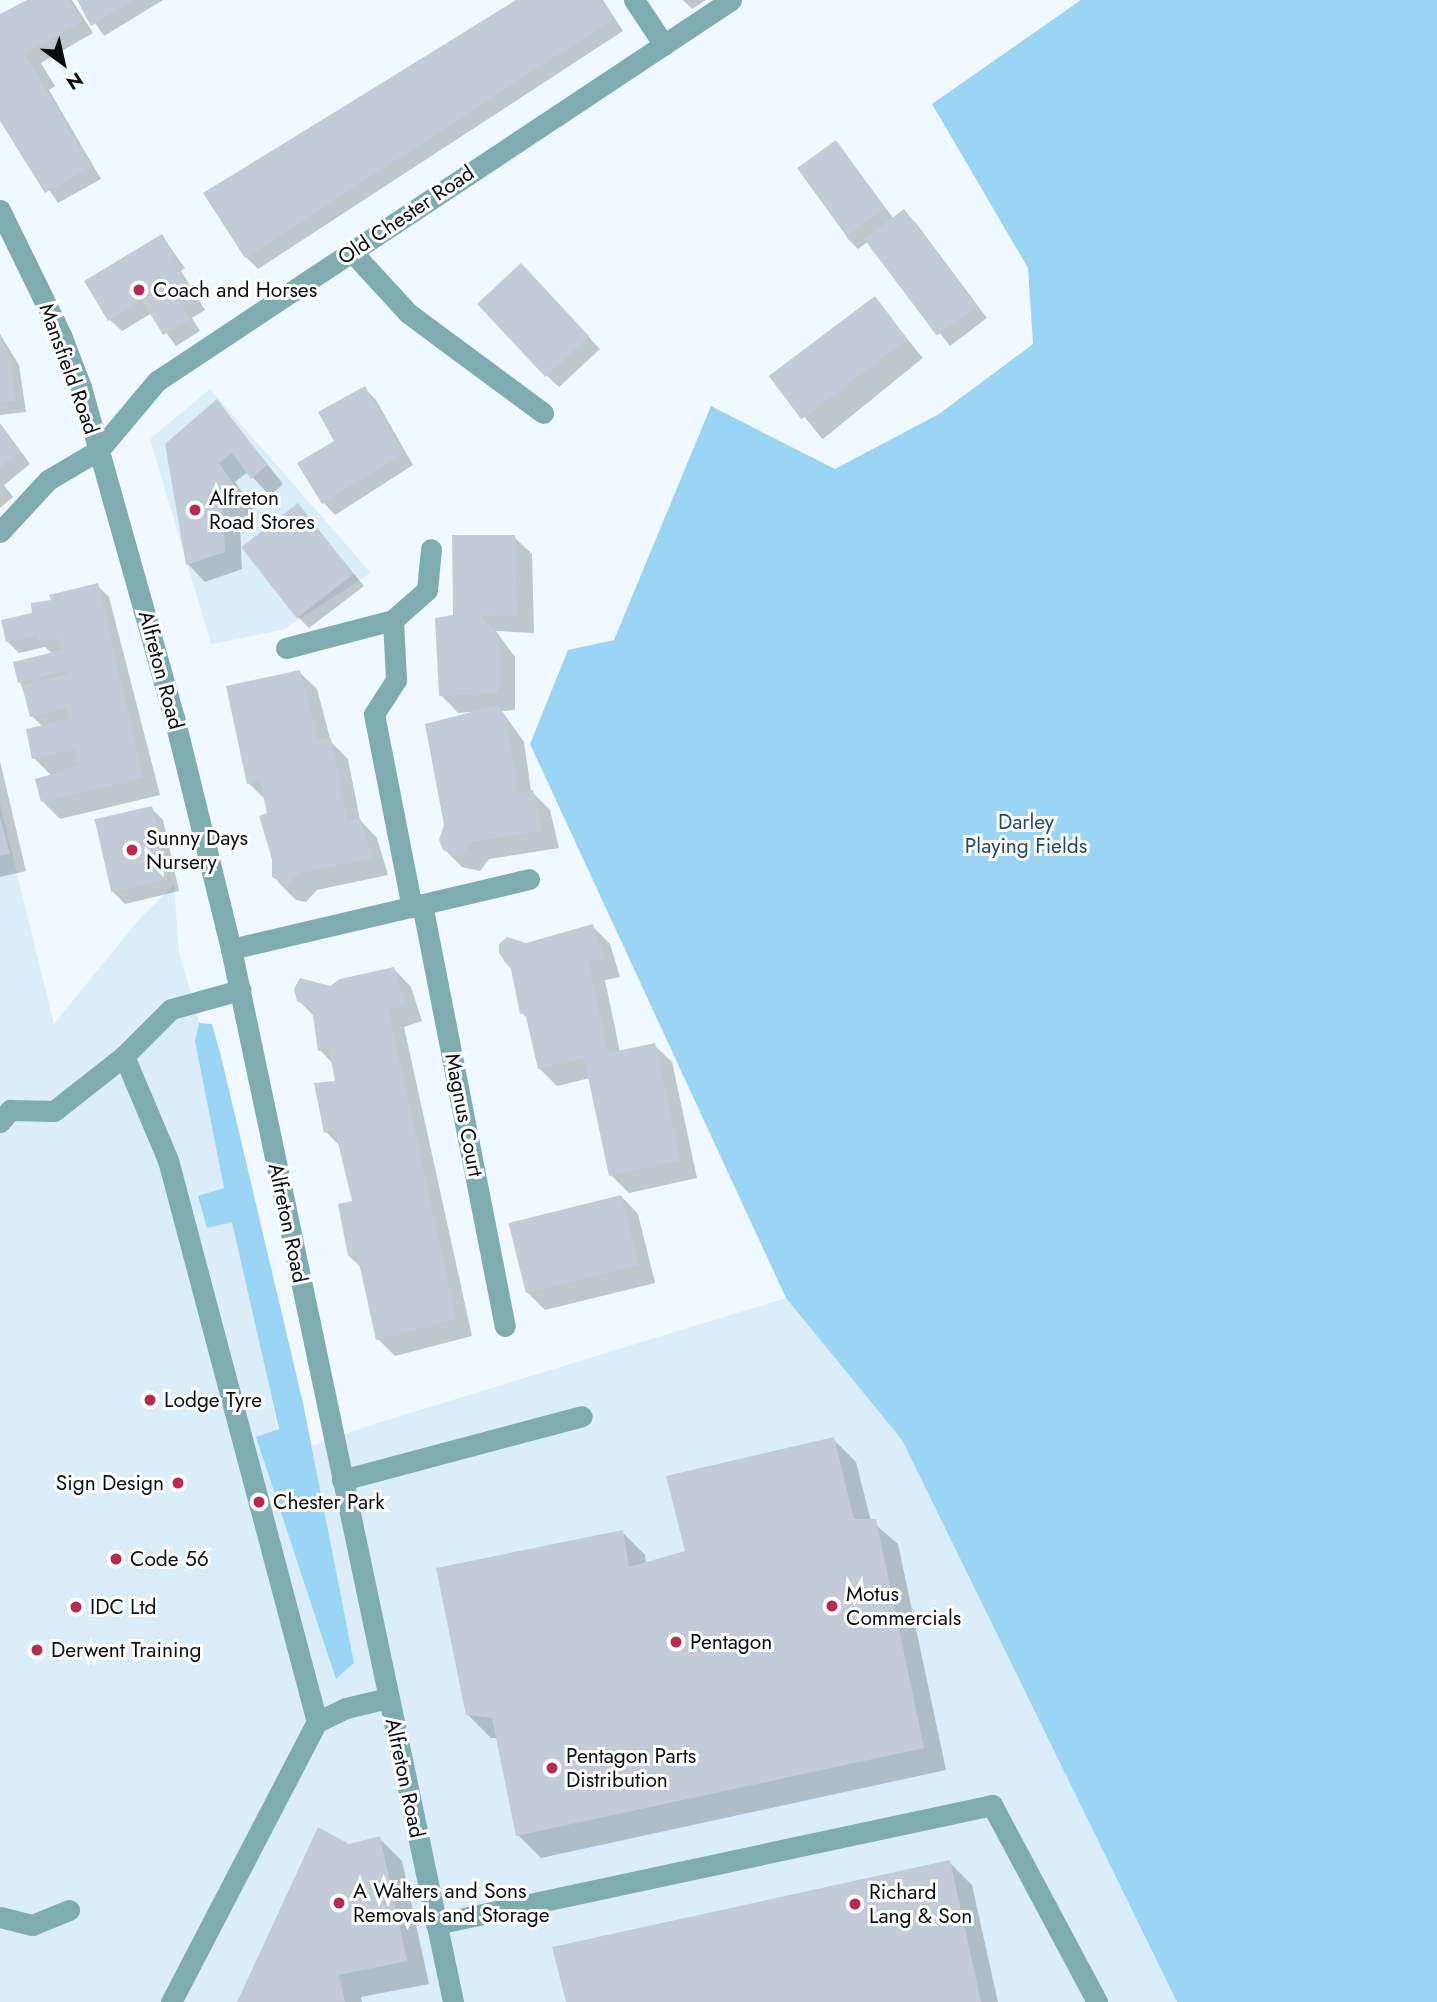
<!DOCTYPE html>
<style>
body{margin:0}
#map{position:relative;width:1437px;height:2002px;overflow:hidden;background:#eff9ff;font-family:Jost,sans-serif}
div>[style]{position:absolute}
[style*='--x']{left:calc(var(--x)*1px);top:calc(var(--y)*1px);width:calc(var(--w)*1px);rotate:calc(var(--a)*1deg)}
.built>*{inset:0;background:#dbedf8}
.green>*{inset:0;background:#9bd5f5}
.shadow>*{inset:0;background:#0003;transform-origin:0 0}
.building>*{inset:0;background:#c3cbd9;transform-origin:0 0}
.minor>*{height:21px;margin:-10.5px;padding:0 10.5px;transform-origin:10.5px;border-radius:10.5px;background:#7eacb1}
.dots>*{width:19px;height:19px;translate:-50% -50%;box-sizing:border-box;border:4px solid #fff;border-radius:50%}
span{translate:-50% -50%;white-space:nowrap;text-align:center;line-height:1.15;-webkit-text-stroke:6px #fff;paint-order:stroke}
.street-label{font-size:21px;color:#080d10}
.poi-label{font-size:21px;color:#080d10}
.left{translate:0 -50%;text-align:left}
.right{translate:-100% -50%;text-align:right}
.park-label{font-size:21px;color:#234b5e}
.north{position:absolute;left:28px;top:28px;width:70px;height:70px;-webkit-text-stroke:5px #fff;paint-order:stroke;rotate:147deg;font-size:19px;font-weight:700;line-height:28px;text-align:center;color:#080d10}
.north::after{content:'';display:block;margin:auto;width:24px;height:32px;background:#080d10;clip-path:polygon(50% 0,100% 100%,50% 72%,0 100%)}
</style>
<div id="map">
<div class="built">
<div style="clip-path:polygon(210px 389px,371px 573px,282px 630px,211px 644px,150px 439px)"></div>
<div style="clip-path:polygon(0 804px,54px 1024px,140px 918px,174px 885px,179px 952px,210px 1058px,231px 1196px,283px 1456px,374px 1424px,786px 1298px,902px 1440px,1177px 2002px,0 2002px)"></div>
</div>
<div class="green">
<div style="clip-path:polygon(1081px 0,1437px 0,1437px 2002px,1177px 2002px,902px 1440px,786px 1298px,530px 744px,568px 650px,614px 640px,711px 406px,835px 469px,939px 414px,1033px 344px,1028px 268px,932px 104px)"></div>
<div style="clip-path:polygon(199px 1023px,212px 1024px,221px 1056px,303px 1403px,354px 1663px,336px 1679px,256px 1437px,279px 1429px,232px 1222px,207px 1228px,198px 1196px,224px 1188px,195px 1041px)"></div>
</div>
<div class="shadow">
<div style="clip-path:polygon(31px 0,72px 0,93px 33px,41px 63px,55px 86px,49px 90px,101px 179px,58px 203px,0 117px,0 17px)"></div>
<div style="clip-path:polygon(79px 0,163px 0,104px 36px)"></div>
<div style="clip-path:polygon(516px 0,603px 0,623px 31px,258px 269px,246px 257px,206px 193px)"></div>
<div style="clip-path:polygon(683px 0,706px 0,692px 9px)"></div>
<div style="clip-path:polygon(836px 143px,894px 219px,904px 211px,916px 223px,987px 318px,950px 346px,869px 241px,858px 249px,847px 238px)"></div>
<div style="clip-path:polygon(162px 236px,185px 268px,181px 271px,205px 310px,192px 318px,200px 331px,176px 346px,152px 313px,122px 331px,110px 320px)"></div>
<div style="clip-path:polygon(532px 277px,600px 349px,559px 387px,547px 376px)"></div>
<div style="left:875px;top:299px;width:76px;height:129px;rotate:51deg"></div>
<div style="clip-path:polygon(0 334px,19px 365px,26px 412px,0 415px)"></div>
<div style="clip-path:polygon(364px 388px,376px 400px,413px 465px,335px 515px,324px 503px,337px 442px)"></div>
<div style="clip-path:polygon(217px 401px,283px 484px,270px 496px,248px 472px,235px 482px,256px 512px,240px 525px,242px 569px,205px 582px,188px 564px)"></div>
<div style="clip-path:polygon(0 423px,30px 464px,4px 485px,13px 497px,0 508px)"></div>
<div style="clip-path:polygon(298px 506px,364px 586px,309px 628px,298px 617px)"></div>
<div style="clip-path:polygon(514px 537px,532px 554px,534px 633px,496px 631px,515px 657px,515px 710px,502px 711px,524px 742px,531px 791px,550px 810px,559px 848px,489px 859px,480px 871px,462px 867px,444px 849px,471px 712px,458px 713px,441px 695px,454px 616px)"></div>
<div style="clip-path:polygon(97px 585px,109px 597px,160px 795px,60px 819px,43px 802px,52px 776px,34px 758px,43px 727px,32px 716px,20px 682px,53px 654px,45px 647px,19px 653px,7px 641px,53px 602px)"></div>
<div style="clip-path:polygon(299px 672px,317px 689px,331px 742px,348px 759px,360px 820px,377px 838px,388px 875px,317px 890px,306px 902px,296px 900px,278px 882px,261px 817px,269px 814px,266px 800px,248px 783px)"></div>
<div style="clip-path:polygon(0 761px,26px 871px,0 877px)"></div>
<div style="clip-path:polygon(151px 808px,163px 820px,179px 891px,125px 904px,113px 892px)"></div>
<div style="clip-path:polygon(592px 926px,610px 944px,620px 977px,605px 980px,620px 1052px,654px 1045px,672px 1062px,697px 1178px,629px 1193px,611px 1175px,590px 1078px,557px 1086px,539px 1068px,529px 1020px,522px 1013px,513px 970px,504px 961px,501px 944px,526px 945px)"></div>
<div style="clip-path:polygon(394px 969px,411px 987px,422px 1021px,404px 1027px,472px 1336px,395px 1356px,378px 1339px,362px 1268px,349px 1256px,354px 1202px,341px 1147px,326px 1132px,337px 1083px,333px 1064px,320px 1050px,315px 1017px,298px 1000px,301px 979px,329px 988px)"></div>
<div style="clip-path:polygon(621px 1196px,638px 1214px,655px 1283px,545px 1310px,527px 1292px)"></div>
<div style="clip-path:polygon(833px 1439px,856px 1462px,871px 1521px,898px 1544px,946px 1770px,541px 1858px,518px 1835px,498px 1738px,491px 1738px,467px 1714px,622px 1532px,645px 1555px,646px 1564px,688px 1553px)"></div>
<div style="clip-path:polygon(379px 1838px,402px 1861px,429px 1984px,361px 1997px,362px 2002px,239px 2002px,349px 1846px)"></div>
<div style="clip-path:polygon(949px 1862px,972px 1885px,998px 2002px,568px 2002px)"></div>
</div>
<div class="building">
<div style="clip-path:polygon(27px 0,69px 0,82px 21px,25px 54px,90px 167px,45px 193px,0 121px,0 14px)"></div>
<div style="clip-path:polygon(77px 0,133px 0,91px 26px)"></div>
<div style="clip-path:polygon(517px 0,600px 0,613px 19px,245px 258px,203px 193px)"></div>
<div style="left:836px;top:140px;width:84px;height:48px;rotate:54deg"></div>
<div style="left:904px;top:209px;width:121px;height:50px;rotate:53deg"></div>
<div style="clip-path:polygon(162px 234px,175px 255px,170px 258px,195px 298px,182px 305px,190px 319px,163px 335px,142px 300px,108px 321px,84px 281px)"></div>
<div style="left:521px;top:263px;width:100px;height:60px;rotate:47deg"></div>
<div style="left:875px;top:296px;width:54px;height:133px;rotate:53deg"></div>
<div style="clip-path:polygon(0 338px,8px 351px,16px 401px,0 402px)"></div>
<div style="clip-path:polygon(365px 386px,403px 453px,322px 504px,297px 463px,334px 441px,318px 412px)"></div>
<div style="clip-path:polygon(217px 399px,267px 465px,251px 479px,232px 453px,219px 463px,240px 494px,223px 507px,225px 552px,186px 565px,165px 444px)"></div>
<div style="clip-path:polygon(0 425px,20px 452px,0 467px)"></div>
<div style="left:298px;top:503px;width:90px;height:72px;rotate:52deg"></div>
<div style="clip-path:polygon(452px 535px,515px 535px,517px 616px,481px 615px,499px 638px,498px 693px,439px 696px,435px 618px,453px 615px)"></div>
<div style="clip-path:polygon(98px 583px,143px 778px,41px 802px,35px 779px,80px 766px,76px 749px,32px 759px,26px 729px,69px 719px,66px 708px,30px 717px,22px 685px,68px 674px,67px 670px,18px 683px,13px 662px,62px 650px,60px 638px,38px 642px,37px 635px,6px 642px,1px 620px,32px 613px,31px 603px,51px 600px,49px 595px)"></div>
<div style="clip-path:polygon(300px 670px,318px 739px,331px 739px,347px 821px,360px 818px,372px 858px,299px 873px,287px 885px,272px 877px,272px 859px,259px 816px,267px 813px,260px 779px,247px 784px,226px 686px)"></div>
<div style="clip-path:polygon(499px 705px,507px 722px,517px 793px,533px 790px,542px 831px,471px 842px,462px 855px,453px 854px,443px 850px,439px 840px,444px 825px,425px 724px)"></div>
<div style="left:152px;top:806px;width:75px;height:59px;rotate:77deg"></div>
<div style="clip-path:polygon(0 818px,10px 854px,0 856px)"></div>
<div style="clip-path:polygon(593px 924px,604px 959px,588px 962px,608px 1053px,655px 1043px,680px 1160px,609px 1176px,584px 1058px,538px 1069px,525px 1013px,520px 1014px,511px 969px,499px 953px,499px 944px,507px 937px,526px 943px)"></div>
<div style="clip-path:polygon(394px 967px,405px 1004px,388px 1009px,456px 1319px,376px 1340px,357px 1254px,348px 1256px,338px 1204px,352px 1201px,335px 1130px,324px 1133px,314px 1083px,335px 1081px,329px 1049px,318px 1051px,312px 1009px,297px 1001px,294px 989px,300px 978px,330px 986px,340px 979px)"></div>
<div style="left:621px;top:1195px;width:72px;height:116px;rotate:76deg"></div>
<div style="clip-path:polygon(834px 1437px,854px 1519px,876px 1519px,924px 1748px,516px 1836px,492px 1718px,466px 1715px,436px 1568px,623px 1530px,629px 1567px,685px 1551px,666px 1476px)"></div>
<div style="clip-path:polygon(318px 1827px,349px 1844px,380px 1836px,407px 1961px,339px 1975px,345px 2002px,237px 2002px)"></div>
<div style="clip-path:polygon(950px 1860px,981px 2002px,566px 2002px,552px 1947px)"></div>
</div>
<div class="minor">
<div style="--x:634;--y:0;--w:54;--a:56.3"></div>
<div style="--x:0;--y:210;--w:139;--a:64"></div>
<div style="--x:61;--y:335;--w:56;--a:69"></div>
<div style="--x:81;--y:387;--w:343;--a:74.3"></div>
<div style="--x:174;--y:717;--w:239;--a:76.2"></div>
<div style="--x:231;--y:949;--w:1076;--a:78.09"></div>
<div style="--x:352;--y:252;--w:83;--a:47.4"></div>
<div style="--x:408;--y:313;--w:168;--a:36.5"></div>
<div style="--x:0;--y:532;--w:71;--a:-47.3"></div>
<div style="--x:48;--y:480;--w:59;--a:-30.5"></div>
<div style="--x:99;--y:450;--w:90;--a:-50"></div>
<div style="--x:157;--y:381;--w:689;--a:-33.57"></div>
<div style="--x:393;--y:620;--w:45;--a:-41.4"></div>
<div style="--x:427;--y:590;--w:41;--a:-84.4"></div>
<div style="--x:286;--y:648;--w:111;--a:-14.7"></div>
<div style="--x:393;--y:620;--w:60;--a:87.1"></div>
<div style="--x:396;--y:680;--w:40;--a:122.9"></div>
<div style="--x:374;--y:714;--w:197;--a:78.9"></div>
<div style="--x:422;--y:904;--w:430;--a:78.9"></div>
<div style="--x:231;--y:949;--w:306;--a:-13.2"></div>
<div style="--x:124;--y:1056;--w:113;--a:67.1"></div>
<div style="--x:168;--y:1160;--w:581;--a:75.15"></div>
<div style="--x:0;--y:1122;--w:16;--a:-50"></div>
<div style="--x:10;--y:1110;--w:44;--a:1.3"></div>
<div style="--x:54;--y:1111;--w:89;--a:-38.2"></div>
<div style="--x:124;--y:1056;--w:66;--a:-45"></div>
<div style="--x:171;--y:1009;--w:72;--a:-15.4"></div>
<div style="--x:342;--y:1480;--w:248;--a:-14.9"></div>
<div style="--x:0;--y:1917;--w:33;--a:14"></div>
<div style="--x:32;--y:1925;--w:40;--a:-22"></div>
<div style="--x:436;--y:1924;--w:569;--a:-12.08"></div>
<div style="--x:992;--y:1805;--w:223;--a:61.9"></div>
<div style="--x:171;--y:2002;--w:316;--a:-62.5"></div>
<div style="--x:317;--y:1722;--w:32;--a:-26"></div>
<div style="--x:346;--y:1708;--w:43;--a:-13.4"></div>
</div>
<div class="dots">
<div style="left:139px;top:290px;background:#b92950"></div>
<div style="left:195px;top:510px;background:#b92950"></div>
<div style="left:132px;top:850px;background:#b92950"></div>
<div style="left:150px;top:1400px;background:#b92950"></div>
<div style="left:178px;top:1483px;background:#b92950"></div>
<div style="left:259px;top:1502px;background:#b92950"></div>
<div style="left:116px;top:1559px;background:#b92950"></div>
<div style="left:832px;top:1606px;background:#b92950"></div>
<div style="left:76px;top:1607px;background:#b92950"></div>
<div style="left:676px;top:1642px;background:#b92950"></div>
<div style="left:37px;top:1650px;background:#b92950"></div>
<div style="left:552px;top:1768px;background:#b92950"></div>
<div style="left:339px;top:1903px;background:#b92950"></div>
<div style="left:855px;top:1904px;background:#b92950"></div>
</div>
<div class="street-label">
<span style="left:406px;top:215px;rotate:-34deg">Old Chester Road</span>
<span style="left:69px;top:369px;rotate:70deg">Mansfield Road</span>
<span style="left:161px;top:670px;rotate:75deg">Alfreton Road</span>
<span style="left:464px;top:1115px;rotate:79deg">Magnus Court</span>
<span style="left:288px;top:1223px;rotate:78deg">Alfreton Road</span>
<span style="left:405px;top:1778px;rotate:78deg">Alfreton Road</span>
</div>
<div class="poi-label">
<span class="left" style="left:153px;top:290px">Coach and Horses</span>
<span class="left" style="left:209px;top:510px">Alfreton<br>Road Stores</span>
<span class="left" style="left:146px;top:850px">Sunny Days<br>Nursery</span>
<span class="left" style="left:164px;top:1400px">Lodge Tyre</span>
<span class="right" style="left:164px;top:1483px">Sign Design</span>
<span class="left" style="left:273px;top:1502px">Chester Park</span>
<span class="left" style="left:130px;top:1559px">Code 56</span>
<span class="left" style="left:846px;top:1606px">Motus<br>Commercials</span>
<span class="left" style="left:90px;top:1607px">IDC Ltd</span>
<span class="left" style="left:690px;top:1642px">Pentagon</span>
<span class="left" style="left:51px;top:1650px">Derwent Training</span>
<span class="left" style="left:566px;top:1768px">Pentagon Parts<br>Distribution</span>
<span class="left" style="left:353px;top:1903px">A Walters and Sons<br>Removals and Storage</span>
<span class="left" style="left:869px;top:1904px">Richard<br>Lang &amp; Son</span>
</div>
<div class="park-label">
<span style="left:1026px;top:834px">Darley<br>Playing Fields</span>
</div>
<div class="north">N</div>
</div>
